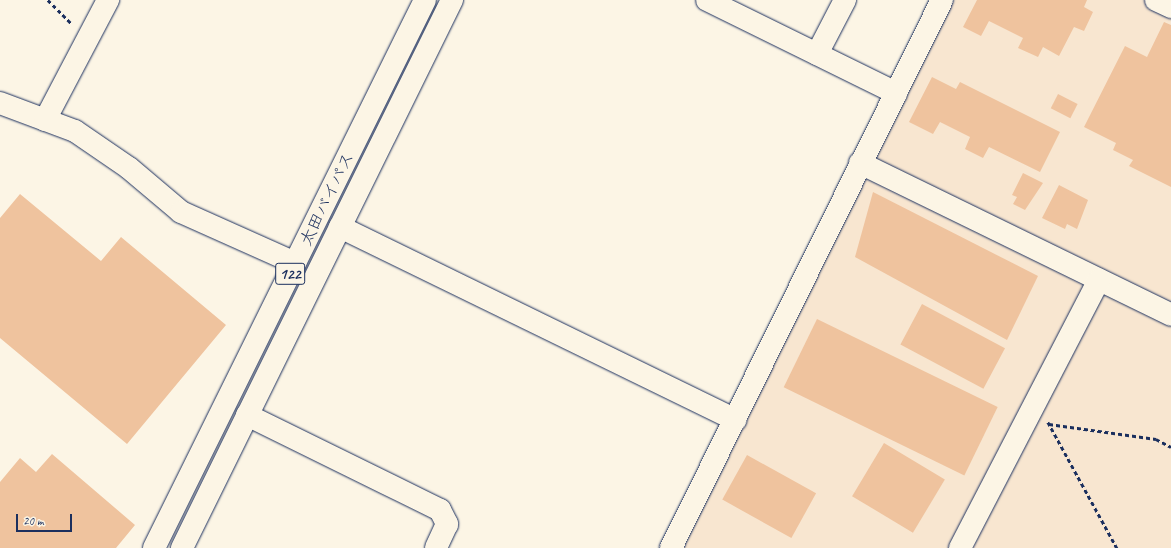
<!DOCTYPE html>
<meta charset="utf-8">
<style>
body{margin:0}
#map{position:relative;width:1171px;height:548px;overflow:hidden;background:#fcf5e5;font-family:Caveat,"Klee One",sans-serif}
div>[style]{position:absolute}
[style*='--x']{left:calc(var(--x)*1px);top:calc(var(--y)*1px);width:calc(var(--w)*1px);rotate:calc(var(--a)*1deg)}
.built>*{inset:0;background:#f8e6d0}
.building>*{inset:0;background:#efc39e;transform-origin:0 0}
.path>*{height:2.5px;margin-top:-1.25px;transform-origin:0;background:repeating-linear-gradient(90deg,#1b2f5e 0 4px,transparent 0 7px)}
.roads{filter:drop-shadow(0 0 1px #1b2f5e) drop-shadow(0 0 1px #1b2f5e)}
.minor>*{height:22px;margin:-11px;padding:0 11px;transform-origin:11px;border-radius:11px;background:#fcf5e5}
.highway>*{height:22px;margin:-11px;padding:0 11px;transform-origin:11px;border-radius:11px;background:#fcf5e5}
span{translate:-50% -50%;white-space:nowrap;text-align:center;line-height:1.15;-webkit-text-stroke:3.5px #fcf5e5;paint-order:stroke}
.shield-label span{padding:1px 3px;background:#fcf5e5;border:1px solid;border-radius:3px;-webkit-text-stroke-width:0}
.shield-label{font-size:16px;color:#1b2f5e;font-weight:700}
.street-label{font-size:17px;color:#1b2f5e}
.scale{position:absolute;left:16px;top:514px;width:56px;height:18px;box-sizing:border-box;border:2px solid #1b2f5e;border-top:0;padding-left:5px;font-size:12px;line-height:14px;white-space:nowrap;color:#1b2f5e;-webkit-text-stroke:3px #fcf5e5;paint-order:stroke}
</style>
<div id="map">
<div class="built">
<div style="clip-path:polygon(954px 0,1171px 0,1171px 548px,682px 548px)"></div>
</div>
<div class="building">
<div style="clip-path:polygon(977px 0,1087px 0,1084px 7px,1093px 12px,1084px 31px,1074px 27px,1059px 56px,1043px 47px,1038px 57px,1018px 48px,1023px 38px,989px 21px,981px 36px,963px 27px)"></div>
<div style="clip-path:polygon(1164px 22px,1171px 25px,1171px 187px,1129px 166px,1133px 160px,1113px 150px,1116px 143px,1084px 127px,1125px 46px,1147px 57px)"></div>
<div style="clip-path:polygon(932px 77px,956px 89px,960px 82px,1060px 132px,1040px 172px,989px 147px,983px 158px,965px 149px,970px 137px,940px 122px,933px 134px,909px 122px)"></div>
<div style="left:1058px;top:94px;width:22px;height:16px;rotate:27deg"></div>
<div style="clip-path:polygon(1023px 173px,1043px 183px,1025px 210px,1013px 204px,1017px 197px,1012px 195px)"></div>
<div style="clip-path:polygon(1059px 185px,1088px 200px,1077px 229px,1067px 224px,1065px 229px,1042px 218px)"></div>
<div style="clip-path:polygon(873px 192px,1038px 276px,1007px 340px,855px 257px)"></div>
<div style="clip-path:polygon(20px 194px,101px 261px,121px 237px,226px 325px,127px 444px,0 338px,0 218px)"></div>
<div style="left:922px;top:304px;width:94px;height:46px;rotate:28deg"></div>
<div style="left:817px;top:319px;width:201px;height:76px;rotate:26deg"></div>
<div style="left:884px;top:443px;width:71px;height:62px;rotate:31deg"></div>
<div style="clip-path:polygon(52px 454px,135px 525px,116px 548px,0 548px,0 482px,20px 458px,36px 472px)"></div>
<div style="left:747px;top:455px;width:79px;height:51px;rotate:29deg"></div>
</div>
<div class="path">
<div style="--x:48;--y:0;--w:34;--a:45"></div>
<div style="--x:1048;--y:422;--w:144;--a:61.3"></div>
<div style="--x:1049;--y:424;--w:108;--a:8"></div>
<div style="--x:1156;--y:439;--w:17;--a:28"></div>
</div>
<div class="roads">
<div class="minor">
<div style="--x:707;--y:0;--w:211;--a:26.2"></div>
<div style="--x:1156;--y:0;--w:17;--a:25"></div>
<div style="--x:817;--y:54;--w:61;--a:-62.6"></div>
<div style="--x:0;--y:103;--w:80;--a:20.5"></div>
<div style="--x:75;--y:131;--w:65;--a:34.4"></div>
<div style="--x:129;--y:168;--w:68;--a:40.2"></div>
<div style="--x:181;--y:212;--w:125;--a:24.1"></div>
<div style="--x:45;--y:120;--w:136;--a:-62.3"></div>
<div style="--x:860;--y:163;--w:346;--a:26"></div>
<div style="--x:340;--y:227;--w:440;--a:26"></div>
<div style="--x:247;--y:415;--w:215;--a:26.2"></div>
<div style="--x:440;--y:510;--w:16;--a:63"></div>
<div style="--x:447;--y:524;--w:26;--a:115"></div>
<div style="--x:671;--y:548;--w:611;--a:-63.69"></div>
<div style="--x:960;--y:548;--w:302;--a:-62.6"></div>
</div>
<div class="highway">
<div style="--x:154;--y:548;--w:611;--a:-63.69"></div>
<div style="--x:182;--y:548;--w:611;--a:-63.77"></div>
</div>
</div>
<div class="shield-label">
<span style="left:290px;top:274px">122</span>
</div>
<div class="street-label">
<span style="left:327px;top:199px;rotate:-64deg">太田バイパス</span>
</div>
<div class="scale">20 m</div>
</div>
